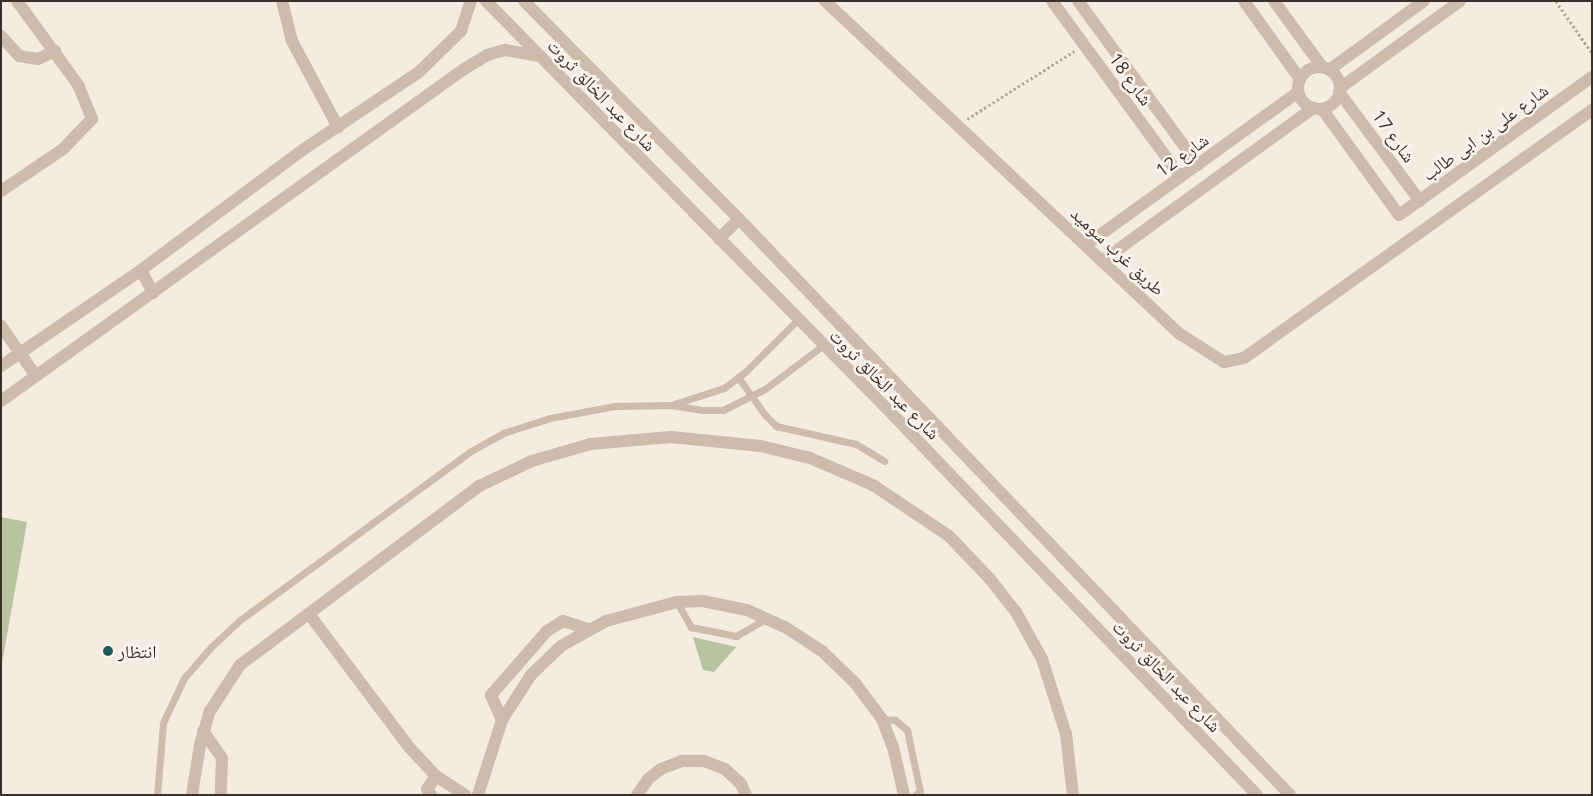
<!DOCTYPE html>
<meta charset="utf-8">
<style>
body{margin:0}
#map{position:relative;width:1593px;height:796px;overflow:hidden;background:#f4ebe1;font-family:"Open Sans","Noto Naskh Arabic",sans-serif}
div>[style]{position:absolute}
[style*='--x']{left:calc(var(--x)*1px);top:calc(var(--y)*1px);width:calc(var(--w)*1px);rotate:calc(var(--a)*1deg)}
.green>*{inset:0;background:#b8c4a0}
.path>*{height:2.5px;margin-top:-1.25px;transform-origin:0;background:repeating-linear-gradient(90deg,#b9a596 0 2.5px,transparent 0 5px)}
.service>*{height:7px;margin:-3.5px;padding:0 3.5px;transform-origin:3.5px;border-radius:3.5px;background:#cdbbac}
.minor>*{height:12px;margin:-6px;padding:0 6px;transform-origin:6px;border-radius:6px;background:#cdbbac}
.minor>.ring{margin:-6px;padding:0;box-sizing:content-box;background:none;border:12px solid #cdbbac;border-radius:50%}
.tertiary>*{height:12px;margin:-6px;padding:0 6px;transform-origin:6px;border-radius:6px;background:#cdbbac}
.dots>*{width:14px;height:14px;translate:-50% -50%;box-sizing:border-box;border:2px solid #fbf5ee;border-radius:50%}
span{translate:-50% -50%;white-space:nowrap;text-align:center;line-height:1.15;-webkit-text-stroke:5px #fbf5ee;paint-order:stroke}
.street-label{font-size:18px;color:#3b302b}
.poi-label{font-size:18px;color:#3b302b}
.left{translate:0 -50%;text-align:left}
.frame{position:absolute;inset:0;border:2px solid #3b302b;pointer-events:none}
</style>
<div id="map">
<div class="green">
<div style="clip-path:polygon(1px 517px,27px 522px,1px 669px)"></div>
<div style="clip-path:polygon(693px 637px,736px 647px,714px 672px,703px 670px)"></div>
</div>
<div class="path">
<div style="--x:1556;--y:1;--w:63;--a:55.3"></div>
<div style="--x:967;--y:119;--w:127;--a:-32.4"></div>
</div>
<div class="service">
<div style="--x:738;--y:377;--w:47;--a:54.6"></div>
<div style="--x:765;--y:415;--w:16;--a:45"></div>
<div style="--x:776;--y:426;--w:82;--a:12.7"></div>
<div style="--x:856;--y:444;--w:33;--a:31"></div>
<div style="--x:674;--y:404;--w:52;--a:-17.7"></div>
<div style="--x:724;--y:388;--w:26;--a:-37"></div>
<div style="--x:745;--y:372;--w:74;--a:-45"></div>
<div style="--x:677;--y:602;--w:29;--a:61"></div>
<div style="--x:691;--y:627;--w:46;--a:11.3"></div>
<div style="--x:736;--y:636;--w:34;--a:-30"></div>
<div style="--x:882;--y:719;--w:13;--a:4"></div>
<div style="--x:895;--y:720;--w:16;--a:40"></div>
<div style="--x:907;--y:730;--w:62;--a:78"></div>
<div style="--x:920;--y:791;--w:6;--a:141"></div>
<div style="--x:157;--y:795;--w:72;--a:-85.2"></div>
<div style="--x:163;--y:723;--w:50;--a:-65"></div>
<div style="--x:184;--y:678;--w:41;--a:-48.9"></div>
<div style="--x:211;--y:647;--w:40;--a:-43"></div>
<div style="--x:240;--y:620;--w:286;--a:-36.2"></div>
<div style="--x:471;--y:451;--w:37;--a:-29"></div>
<div style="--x:503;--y:433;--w:49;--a:-17.7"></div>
<div style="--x:550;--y:418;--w:66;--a:-10.5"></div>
<div style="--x:615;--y:406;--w:56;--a:-1"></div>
<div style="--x:671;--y:405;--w:30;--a:9"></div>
<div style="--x:701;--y:410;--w:22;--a:0"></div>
<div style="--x:723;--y:410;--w:47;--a:-26.6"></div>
<div style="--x:765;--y:389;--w:71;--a:-37"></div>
</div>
<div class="minor">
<div style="--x:282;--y:1;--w:41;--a:76"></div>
<div style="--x:292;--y:41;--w:98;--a:61.9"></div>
<div style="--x:486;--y:1;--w:585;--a:45.48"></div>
<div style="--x:896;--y:418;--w:522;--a:46.24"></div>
<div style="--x:524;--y:1;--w:306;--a:45.4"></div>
<div style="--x:739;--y:219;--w:797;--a:46.27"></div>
<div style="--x:1052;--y:1;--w:218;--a:53.8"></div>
<div style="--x:1078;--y:1;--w:203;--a:53.8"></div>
<div style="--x:1244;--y:1;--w:96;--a:54.3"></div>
<div style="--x:1274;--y:1;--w:83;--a:53.8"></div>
<div style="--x:1;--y:36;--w:27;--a:48"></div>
<div style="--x:19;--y:56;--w:19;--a:9"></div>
<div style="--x:38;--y:59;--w:19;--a:-25"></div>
<div class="ring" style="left:1298px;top:67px;width:30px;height:30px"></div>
<div style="--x:1329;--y:70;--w:117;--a:-36"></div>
<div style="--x:1340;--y:88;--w:148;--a:-35.9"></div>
<div style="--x:1339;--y:92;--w:136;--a:53.4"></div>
<div style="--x:1322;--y:109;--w:131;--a:54"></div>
<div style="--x:1;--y:191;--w:75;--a:-34.1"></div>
<div style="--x:63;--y:149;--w:42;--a:-46"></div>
<div style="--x:92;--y:119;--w:35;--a:-112"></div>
<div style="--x:79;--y:86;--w:105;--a:-126.1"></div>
<div style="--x:719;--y:239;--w:28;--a:-45"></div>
<div style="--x:1086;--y:245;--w:261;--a:-35.8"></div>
<div style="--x:1102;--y:261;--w:261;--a:-35.9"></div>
<div style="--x:141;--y:270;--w:26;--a:62"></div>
<div style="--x:1;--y:326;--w:61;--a:55"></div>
<div style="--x:1;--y:366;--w:170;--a:-34.4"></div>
<div style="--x:141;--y:270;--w:203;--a:-36.6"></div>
<div style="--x:304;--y:149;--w:138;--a:-33.8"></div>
<div style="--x:419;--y:72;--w:59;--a:-44.3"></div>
<div style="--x:461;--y:31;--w:32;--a:-72"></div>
<div style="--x:1;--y:401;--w:570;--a:-35.64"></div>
<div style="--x:464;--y:69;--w:27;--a:-31"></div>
<div style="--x:487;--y:55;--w:19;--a:-16"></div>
<div style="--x:505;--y:50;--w:35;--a:10"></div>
<div style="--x:309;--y:614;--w:165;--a:53.1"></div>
<div style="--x:408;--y:746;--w:41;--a:47"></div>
<div style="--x:436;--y:776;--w:35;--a:33"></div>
<div style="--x:502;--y:720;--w:27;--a:-114"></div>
<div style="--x:491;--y:695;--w:85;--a:-48.8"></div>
<div style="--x:547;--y:631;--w:19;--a:-32"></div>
<div style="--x:563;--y:621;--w:26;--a:18"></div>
<div style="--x:203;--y:731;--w:33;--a:55"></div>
<div style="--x:222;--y:758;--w:37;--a:92"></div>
<div style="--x:192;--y:795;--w:51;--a:-80.9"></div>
<div style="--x:200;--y:745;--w:35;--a:-74"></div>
<div style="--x:210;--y:711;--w:55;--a:-56.9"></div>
<div style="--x:240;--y:665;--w:299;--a:-36.8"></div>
<div style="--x:479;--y:486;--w:59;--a:-25.3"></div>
<div style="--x:532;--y:461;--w:60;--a:-16.3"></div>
<div style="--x:590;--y:444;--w:81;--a:-4.9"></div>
<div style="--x:671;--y:437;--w:90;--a:5.7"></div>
<div style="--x:761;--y:446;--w:50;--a:13.8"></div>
<div style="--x:810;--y:458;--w:69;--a:23.2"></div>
<div style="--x:873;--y:485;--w:92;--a:33.9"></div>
<div style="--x:949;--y:536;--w:59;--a:46.4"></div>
<div style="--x:990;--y:579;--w:42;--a:51.8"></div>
<div style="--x:1016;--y:612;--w:54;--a:61"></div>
<div style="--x:1042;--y:659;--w:79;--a:72.3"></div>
<div style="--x:1066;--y:734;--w:61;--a:83.5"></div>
<div style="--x:431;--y:795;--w:7;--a:-124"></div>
<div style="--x:427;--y:789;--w:16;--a:-55"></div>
<div style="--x:478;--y:795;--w:79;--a:-72.3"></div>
<div style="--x:502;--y:720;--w:54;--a:-57.2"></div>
<div style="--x:531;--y:675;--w:42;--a:-44"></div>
<div style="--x:561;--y:646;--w:51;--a:-29.1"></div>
<div style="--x:606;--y:621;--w:73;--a:-15"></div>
<div style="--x:677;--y:602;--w:26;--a:-2"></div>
<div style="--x:703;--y:601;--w:45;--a:11.6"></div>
<div style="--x:747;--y:610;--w:42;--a:24.1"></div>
<div style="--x:785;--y:627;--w:44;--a:33"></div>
<div style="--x:822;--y:651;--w:46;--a:44.1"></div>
<div style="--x:855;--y:683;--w:45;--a:53.1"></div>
<div style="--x:882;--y:719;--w:30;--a:69"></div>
<div style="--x:893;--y:747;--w:49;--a:77.1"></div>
<div style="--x:637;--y:795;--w:19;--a:-55"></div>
<div style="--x:648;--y:779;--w:16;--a:-38"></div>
<div style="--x:661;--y:769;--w:22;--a:-21"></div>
<div style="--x:682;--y:761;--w:22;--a:0"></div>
<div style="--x:704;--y:761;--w:22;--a:21"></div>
<div style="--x:725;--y:769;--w:22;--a:43"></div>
<div style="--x:741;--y:784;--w:12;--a:66"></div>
</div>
<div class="tertiary">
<div style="--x:825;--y:1;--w:487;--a:43.2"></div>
<div style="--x:1180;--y:334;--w:52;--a:32.5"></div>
<div style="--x:1224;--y:362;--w:20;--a:-11"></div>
<div style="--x:1244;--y:358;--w:427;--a:-35.5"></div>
<div style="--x:1399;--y:215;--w:237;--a:-35.6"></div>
</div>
<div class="dots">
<div style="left:108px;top:651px;background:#1f5a5e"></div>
</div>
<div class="street-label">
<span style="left:1131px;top:79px;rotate:54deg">شارع 18</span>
<span style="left:602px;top:95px;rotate:46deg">شارع عبد الخالق ثروت</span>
<span style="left:1485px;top:132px;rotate:-36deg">شارع على بن ابى طالب</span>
<span style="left:1394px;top:136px;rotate:54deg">شارع 17</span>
<span style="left:1182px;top:155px;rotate:-36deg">شارع 12</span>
<span style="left:1118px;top:251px;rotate:43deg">طريق غرب سوميد</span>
<span style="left:885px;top:384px;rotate:45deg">شارع عبد الخالق ثروت</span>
<span style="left:1167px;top:676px;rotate:46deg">شارع عبد الخالق ثروت</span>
</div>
<div class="poi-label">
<span class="left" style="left:118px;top:651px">انتظار</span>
</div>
<div class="frame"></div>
</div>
